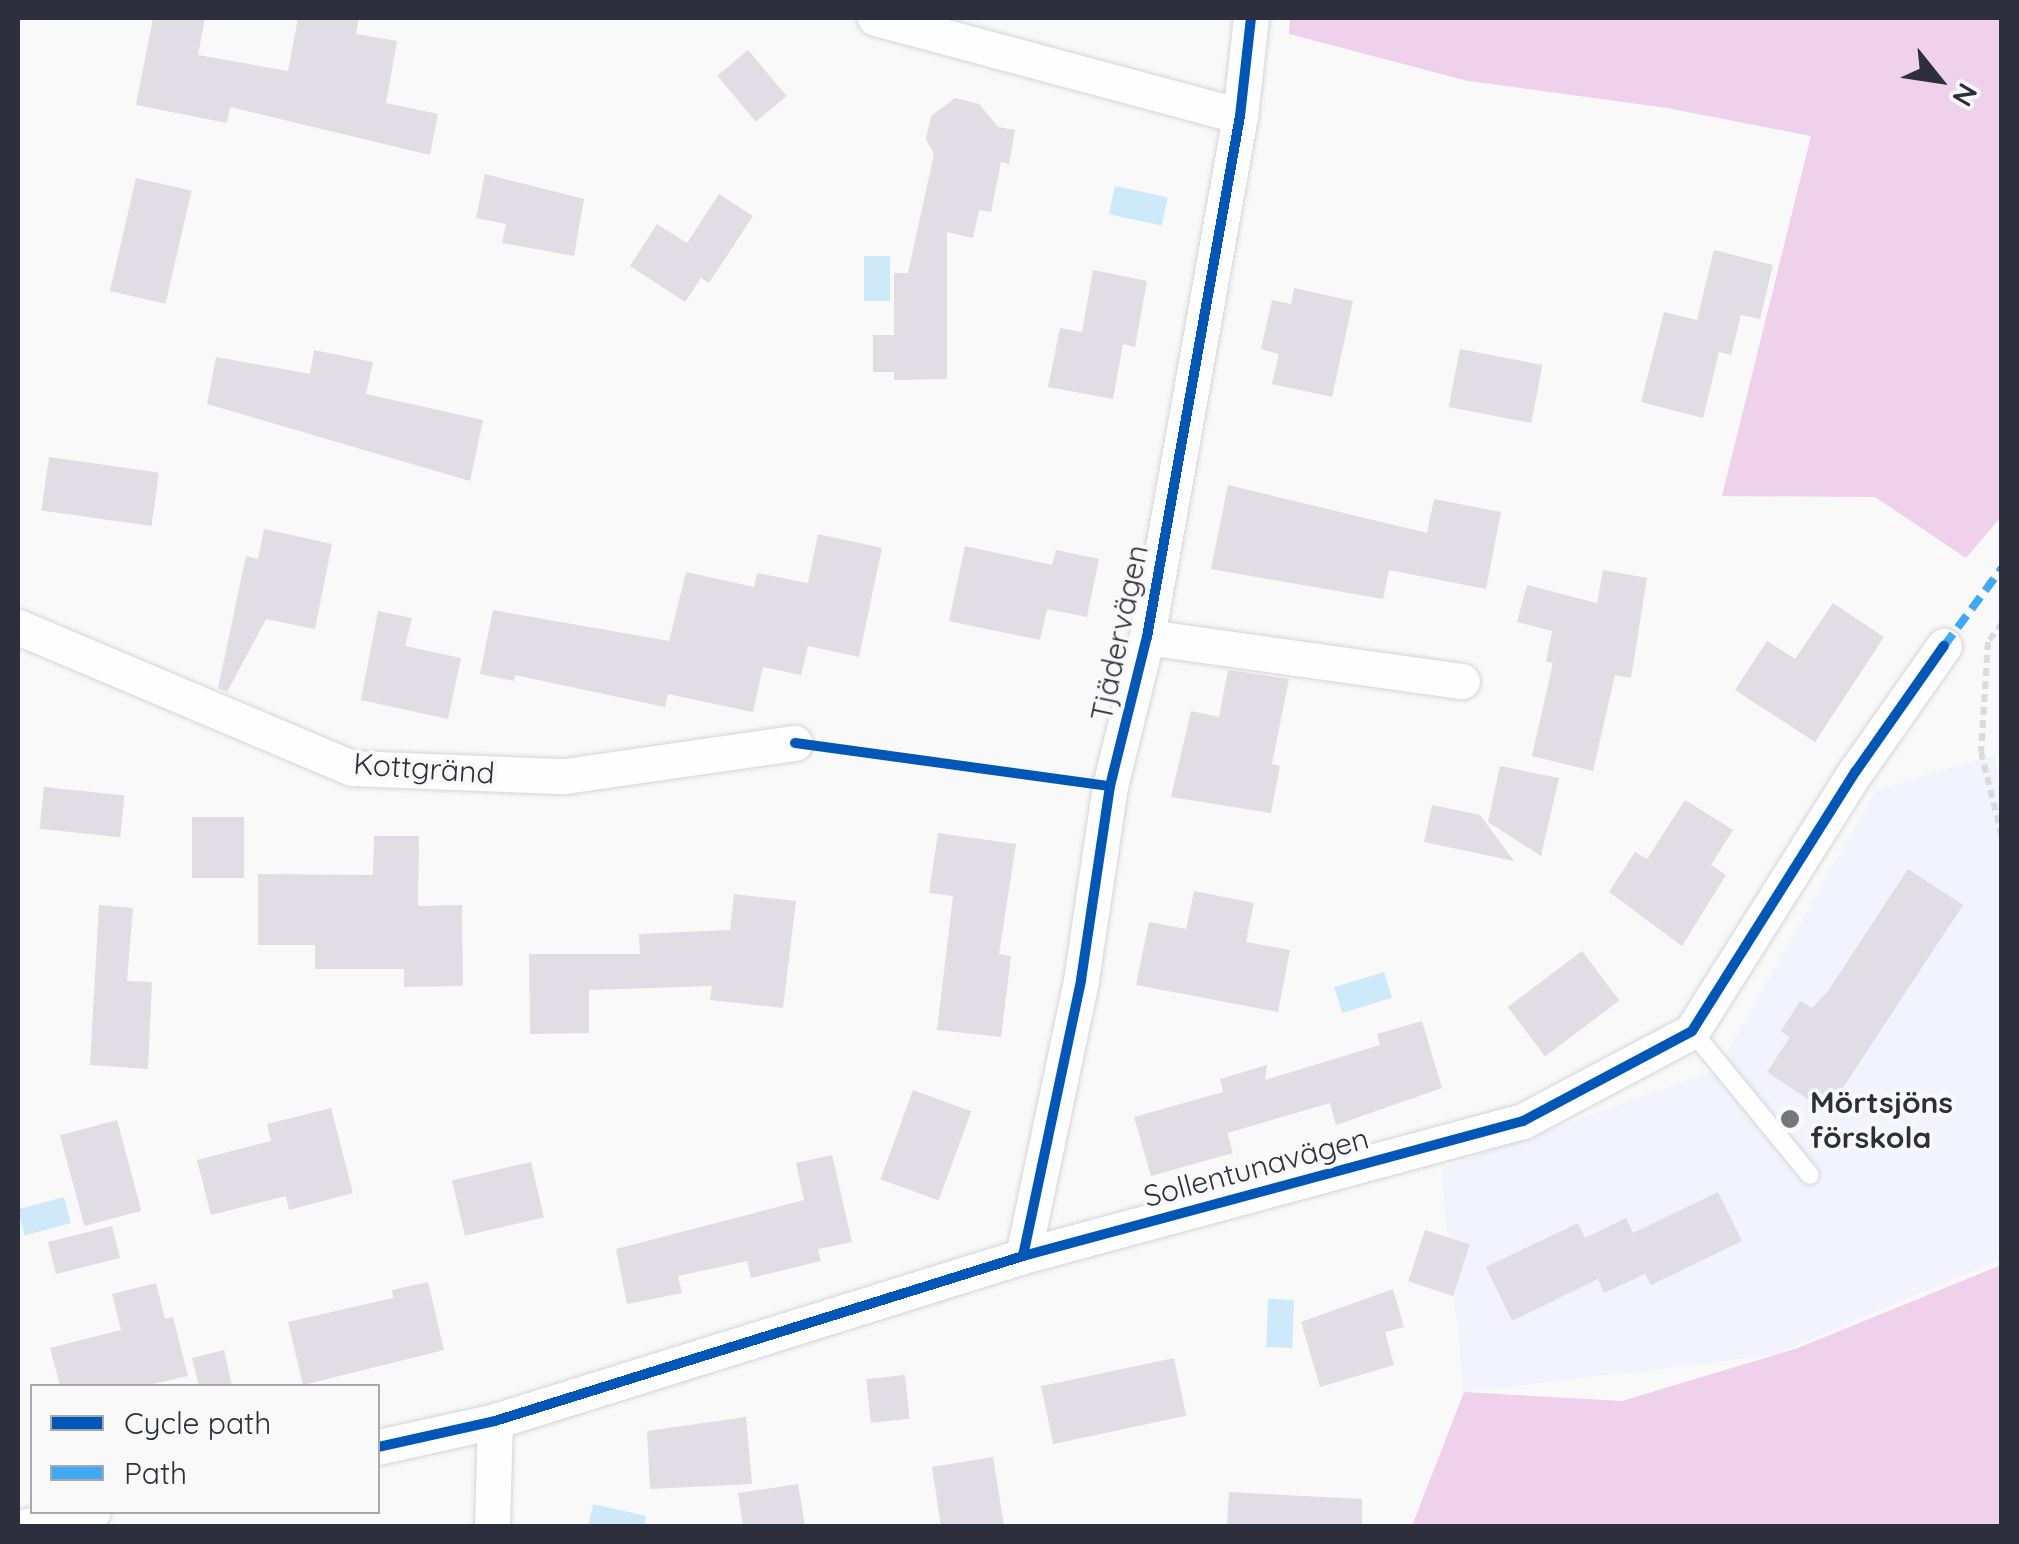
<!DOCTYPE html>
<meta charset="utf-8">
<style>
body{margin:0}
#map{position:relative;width:2019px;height:1544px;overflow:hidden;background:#f9f9f9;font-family:Quicksand,sans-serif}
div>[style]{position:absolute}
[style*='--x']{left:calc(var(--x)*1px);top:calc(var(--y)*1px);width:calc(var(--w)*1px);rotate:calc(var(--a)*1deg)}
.built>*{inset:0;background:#f2f3fc}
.forest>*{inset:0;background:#efd1ec}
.water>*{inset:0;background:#cde9fa;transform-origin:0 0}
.building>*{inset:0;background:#e0dde4;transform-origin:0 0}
.path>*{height:6px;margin-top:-3px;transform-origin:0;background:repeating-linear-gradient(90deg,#dbdbdb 0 8px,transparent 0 13px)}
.roads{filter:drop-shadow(0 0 2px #d5d5db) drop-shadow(0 0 2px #d5d5db)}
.lane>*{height:18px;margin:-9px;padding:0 9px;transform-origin:9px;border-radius:9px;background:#fefefe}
.street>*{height:35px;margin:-17.5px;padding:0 17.5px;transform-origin:17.5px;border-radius:17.5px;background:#fefefe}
.quiet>*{height:8px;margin-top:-4px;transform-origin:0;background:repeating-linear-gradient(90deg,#3fa9f5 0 15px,transparent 0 23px)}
.cycleway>*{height:10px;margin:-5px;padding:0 5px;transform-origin:5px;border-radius:5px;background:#0057b8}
.dots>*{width:28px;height:28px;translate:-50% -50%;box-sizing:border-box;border:5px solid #f9f9f9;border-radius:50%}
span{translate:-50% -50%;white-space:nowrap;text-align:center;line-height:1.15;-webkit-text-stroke:8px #f9f9f9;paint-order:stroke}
.street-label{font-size:30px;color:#2e2f3c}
.poi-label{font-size:30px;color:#2e2f3c;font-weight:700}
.left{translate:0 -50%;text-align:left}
.frame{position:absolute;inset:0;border:20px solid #2e2f3c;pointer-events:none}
.legend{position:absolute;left:30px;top:1384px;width:350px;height:130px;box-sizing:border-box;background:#f9f9f9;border:2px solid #a8a8ad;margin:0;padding:12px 18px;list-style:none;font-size:30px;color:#2e2f3c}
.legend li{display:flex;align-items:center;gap:20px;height:50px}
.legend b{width:50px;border:2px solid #a8a8ad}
.north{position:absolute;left:1889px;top:30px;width:100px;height:100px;-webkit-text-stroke:8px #f9f9f9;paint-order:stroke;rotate:120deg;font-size:28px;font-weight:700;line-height:40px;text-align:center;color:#2e2f3c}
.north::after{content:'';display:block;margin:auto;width:35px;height:45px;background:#2e2f3c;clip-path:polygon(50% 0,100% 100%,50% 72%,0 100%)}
</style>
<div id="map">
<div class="built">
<div style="clip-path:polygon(1995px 755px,2002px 819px,2001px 1259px,1774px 1355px,1464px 1392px,1441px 1168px,1717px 1070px,1876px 790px)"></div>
</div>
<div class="forest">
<div style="clip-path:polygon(1290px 18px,2001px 18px,2001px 517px,1966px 558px,1875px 497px,1722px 496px,1811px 136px,1667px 108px,1468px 81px,1289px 34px)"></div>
<div style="clip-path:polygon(2001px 1265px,2001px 1526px,1412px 1526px,1464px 1392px,1622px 1401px,1798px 1348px)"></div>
</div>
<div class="water">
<div style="left:1115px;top:186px;width:54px;height:29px;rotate:12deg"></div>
<div style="left:864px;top:256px;width:26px;height:45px"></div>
<div style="left:1384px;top:972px;width:27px;height:52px;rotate:73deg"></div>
<div style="left:64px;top:1197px;width:27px;height:48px;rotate:75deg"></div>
<div style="left:1268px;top:1299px;width:26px;height:48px;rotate:2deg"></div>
<div style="clip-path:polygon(593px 1504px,646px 1516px,644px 1526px,588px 1526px)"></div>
</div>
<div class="building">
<div style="clip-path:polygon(153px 18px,205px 18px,198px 55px,288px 71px,298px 18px,359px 18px,356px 34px,397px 41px,386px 103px,438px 114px,430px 155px,230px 107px,227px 123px,136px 105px)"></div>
<div style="left:748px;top:50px;width:60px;height:40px;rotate:50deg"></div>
<div style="clip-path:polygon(955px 98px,979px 104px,998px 127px,1015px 130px,1009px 164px,1001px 162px,991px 212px,979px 210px,973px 238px,947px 232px,947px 379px,894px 380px,894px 372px,873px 372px,873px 335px,894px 335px,894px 273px,908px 273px,934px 154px,926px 139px,931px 116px)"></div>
<div style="clip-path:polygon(485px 174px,584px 199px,574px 256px,502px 243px,506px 224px,476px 218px)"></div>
<div style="left:136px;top:178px;width:57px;height:116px;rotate:13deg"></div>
<div style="clip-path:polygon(719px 194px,753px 216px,709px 283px,701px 278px,685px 302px,630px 266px,657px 224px,687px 243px)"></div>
<div style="clip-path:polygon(1714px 250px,1773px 265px,1760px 319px,1741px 315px,1731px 355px,1719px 352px,1703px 418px,1641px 402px,1664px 312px,1697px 320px)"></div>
<div style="clip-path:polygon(1093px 270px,1147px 281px,1135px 347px,1123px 344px,1113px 399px,1048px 387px,1060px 328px,1082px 332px)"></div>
<div style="clip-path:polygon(1294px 288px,1353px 301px,1332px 397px,1272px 384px,1279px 354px,1261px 349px,1272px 300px,1291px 304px)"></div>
<div style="left:1460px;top:349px;width:84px;height:59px;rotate:11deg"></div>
<div style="clip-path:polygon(314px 350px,373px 362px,366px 394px,483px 420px,470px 481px,207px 404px,216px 357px,310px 374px)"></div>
<div style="left:49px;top:457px;width:111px;height:54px;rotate:8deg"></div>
<div style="clip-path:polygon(1228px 485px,1427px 533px,1434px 499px,1501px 512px,1486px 589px,1389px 570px,1383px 599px,1211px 569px)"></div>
<div style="clip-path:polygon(264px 529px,332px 544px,315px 629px,266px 619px,227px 692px,218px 688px,246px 556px,258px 559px)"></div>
<div style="clip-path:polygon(818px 534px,882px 548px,859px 657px,808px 646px,801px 675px,763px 667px,753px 712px,668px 694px,665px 707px,515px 675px,514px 681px,480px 674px,493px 610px,669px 641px,686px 572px,754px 587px,757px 573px,808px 583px)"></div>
<div style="clip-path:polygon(965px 546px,1052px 565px,1056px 550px,1099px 559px,1087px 617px,1047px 609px,1040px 640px,949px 621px)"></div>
<div style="clip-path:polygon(1603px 570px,1647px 578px,1631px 678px,1615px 675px,1593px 771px,1532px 756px,1553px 663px,1546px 662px,1552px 631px,1517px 622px,1527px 585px,1597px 603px)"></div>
<div style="clip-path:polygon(1833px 603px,1884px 637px,1815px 742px,1735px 690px,1767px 641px,1795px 659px)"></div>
<div style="clip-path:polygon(378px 611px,412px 618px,405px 646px,461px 658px,448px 719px,361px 700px)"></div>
<div style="clip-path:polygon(1228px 670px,1289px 679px,1272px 764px,1280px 766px,1271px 813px,1171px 797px,1191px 711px,1219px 717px)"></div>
<div style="clip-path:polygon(1500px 766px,1559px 778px,1541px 856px,1488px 822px)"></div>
<div style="left:44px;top:787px;width:81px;height:42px;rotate:6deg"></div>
<div style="clip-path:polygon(1685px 800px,1733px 830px,1711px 865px,1726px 875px,1682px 946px,1609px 892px,1635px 852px,1647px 859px)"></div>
<div style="clip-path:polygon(1432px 805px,1480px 815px,1514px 861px,1424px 842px)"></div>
<div style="left:244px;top:817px;width:61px;height:52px;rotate:90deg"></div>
<div style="clip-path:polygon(938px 833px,1016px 844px,999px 954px,1011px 956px,1001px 1037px,937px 1030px,953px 896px,929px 893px)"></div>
<div style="clip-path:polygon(374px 836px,419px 836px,418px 906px,462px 905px,463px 986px,404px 987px,404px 969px,315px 969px,315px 945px,258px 945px,258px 874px,373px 875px)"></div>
<div style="clip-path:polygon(1908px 869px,1963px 905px,1827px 1112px,1767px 1072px,1790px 1037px,1781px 1031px,1800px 1001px,1812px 1008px,1828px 991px)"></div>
<div style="clip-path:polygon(1194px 891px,1254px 903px,1246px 942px,1290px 950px,1278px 1012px,1136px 985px,1149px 922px,1186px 929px)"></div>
<div style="clip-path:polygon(734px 894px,796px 901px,783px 1008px,710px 1000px,712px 986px,589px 990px,589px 1033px,530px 1034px,529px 954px,640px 954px,639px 934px,730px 930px)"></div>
<div style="clip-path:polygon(99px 905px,133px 908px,127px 981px,152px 982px,148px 1069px,90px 1065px)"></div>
<div style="left:1582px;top:951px;width:62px;height:93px;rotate:53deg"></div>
<div style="clip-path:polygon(1422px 1021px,1442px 1088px,1336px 1125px,1330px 1103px,1227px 1133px,1233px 1153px,1151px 1176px,1134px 1117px,1223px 1092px,1220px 1079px,1267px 1065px,1265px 1080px,1380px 1045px,1377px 1034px)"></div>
<div style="left:913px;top:1090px;width:62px;height:95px;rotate:20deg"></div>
<div style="clip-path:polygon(331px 1108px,353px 1193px,289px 1210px,286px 1196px,211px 1215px,197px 1160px,271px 1141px,267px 1124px)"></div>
<div style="left:117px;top:1120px;width:94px;height:59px;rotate:75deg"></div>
<div style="clip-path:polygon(832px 1155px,852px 1242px,818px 1249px,821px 1261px,751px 1278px,747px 1261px,678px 1276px,682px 1293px,627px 1304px,616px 1249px,804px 1200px,796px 1163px)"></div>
<div style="left:531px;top:1162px;width:57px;height:81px;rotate:77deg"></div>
<div style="clip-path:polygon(1718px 1192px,1742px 1241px,1651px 1285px,1645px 1274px,1604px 1293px,1598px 1279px,1512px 1321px,1486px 1267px,1578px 1223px,1585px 1238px,1626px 1218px,1633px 1233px)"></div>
<div style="left:112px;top:1226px;width:33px;height:66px;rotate:76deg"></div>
<div style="left:1425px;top:1230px;width:47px;height:54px;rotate:18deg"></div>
<div style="clip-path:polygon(428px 1282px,444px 1350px,303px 1385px,288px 1322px,393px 1298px,392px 1290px)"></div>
<div style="clip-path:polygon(156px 1283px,165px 1319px,173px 1317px,188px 1376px,144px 1386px,60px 1386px,50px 1348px,121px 1330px,112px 1294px)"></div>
<div style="clip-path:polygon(1393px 1289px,1404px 1327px,1385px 1332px,1394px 1365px,1320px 1387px,1301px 1322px)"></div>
<div style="clip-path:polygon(224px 1350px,232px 1386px,199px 1386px,192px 1358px)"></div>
<div style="left:1174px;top:1358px;width:59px;height:136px;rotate:78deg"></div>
<div style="left:905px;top:1375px;width:44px;height:39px;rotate:84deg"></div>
<div style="clip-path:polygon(746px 1417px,752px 1484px,650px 1489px,647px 1431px)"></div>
<div style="clip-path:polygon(993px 1457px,1004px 1526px,941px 1526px,932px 1467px)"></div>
<div style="clip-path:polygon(798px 1484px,805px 1526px,743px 1526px,738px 1493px)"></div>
<div style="clip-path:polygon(1229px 1492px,1362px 1499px,1362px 1526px,1227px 1526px)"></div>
</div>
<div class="path">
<div style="--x:2002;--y:623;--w:24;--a:126"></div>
<div style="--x:1988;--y:642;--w:110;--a:93.6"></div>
<div style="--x:1981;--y:752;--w:88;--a:76.1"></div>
</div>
<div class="roads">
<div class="lane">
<div style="--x:1692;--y:1031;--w:186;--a:50.7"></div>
</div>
<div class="street">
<div style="--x:875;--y:18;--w:378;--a:15"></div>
<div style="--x:18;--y:627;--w:363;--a:22.9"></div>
<div style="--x:352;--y:768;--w:213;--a:2.2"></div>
<div style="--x:565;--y:776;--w:232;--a:-8.2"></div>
<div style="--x:1147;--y:637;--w:318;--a:8"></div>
<div style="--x:1023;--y:1256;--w:282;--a:-78.1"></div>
<div style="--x:1081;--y:980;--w:196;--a:-81.5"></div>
<div style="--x:1110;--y:786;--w:154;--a:-76.1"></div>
<div style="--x:1147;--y:637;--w:529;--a:-79.88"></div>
<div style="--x:1240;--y:116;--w:99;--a:-83.6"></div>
<div style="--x:378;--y:1447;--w:120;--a:-12.5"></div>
<div style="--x:495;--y:1421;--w:553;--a:-17.35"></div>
<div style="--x:1023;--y:1256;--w:518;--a:-15.11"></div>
<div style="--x:1523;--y:1121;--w:191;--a:-28"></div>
<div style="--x:1692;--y:1031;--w:307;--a:-57.8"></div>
<div style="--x:1856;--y:771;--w:153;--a:-54.9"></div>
<div style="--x:27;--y:1526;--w:67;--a:-12"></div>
<div style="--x:492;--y:1526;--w:105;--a:-88.4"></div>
</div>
</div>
<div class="quiet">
<div style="--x:1944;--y:646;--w:97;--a:-53.4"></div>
</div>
<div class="cycleway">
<div style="--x:795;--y:743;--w:318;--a:7.8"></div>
<div style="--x:1023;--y:1256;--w:282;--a:-78.1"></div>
<div style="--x:1081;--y:980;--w:196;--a:-81.5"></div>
<div style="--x:1110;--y:786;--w:154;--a:-76.1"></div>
<div style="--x:1147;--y:637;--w:529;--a:-79.88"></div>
<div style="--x:1240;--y:116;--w:99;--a:-83.6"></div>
<div style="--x:378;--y:1447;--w:120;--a:-12.5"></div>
<div style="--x:495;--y:1421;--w:553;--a:-17.35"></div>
<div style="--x:1023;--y:1256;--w:518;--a:-15.11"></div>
<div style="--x:1523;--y:1121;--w:191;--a:-28"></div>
<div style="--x:1692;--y:1031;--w:307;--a:-57.8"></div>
<div style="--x:1856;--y:771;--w:153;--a:-54.9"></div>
</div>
<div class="dots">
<div style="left:1790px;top:1119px;background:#75767e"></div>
</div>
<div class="street-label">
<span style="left:1119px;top:633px;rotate:-78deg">Tjädervägen</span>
<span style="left:424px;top:768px;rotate:4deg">Kottgränd</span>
<span style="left:1256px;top:1167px;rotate:-15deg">Sollentunavägen</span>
</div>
<div class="poi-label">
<span class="left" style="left:1810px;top:1119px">Mörtsjöns<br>förskola</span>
</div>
<div class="frame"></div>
<ul class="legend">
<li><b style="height:12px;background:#0057b8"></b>Cycle path</li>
<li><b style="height:12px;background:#3fa9f5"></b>Path</li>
</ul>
<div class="north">N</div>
</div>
